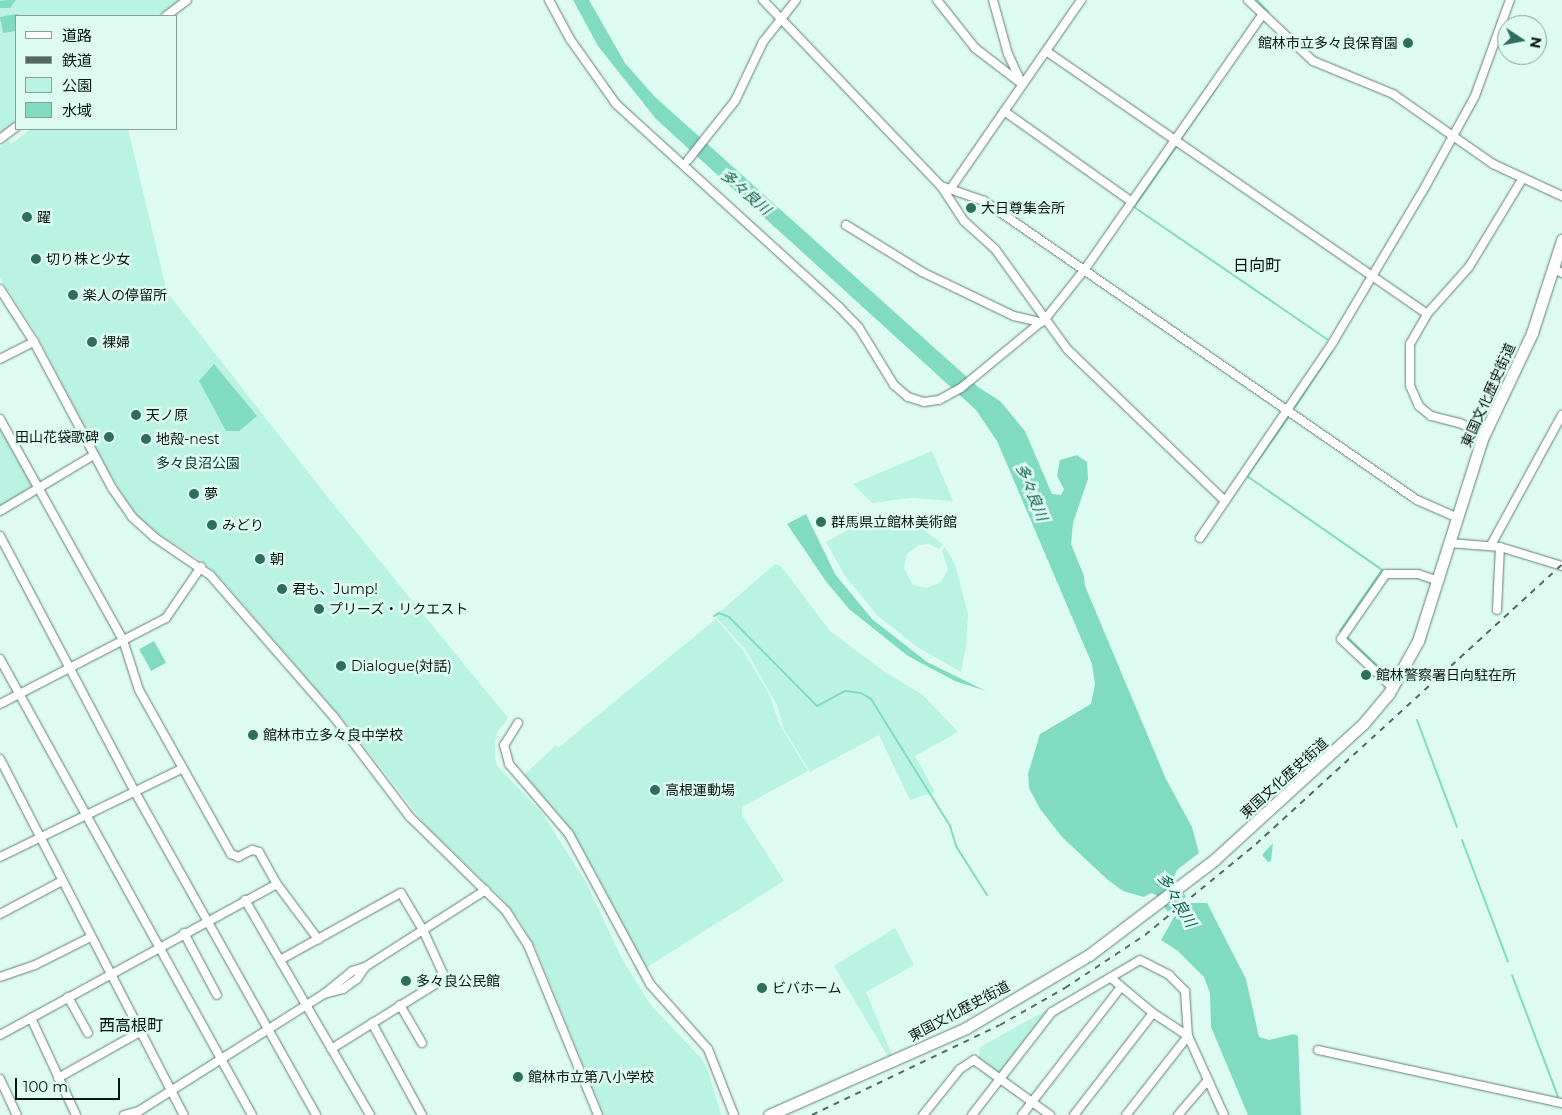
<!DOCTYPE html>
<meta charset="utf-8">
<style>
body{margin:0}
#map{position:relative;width:1562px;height:1115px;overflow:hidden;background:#ddfbf1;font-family:Montserrat,"Noto Sans JP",sans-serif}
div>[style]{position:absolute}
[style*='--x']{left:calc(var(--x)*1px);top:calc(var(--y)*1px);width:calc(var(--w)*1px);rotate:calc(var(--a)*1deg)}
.green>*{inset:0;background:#baf3e1}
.water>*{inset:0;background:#80dbc1;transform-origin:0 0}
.pier>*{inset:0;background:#ddfbf1;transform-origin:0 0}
.stream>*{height:2px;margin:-1px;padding:0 1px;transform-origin:1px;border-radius:1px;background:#80dbc1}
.roads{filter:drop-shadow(0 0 1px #637d75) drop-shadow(0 0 1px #637d75)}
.minor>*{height:8px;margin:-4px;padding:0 4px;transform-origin:4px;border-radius:4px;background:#fff}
.highway>*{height:11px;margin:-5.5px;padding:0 5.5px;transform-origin:5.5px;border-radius:5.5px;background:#fff}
.rail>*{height:2px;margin-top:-1px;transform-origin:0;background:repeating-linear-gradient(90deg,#556762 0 6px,transparent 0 12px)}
.dots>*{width:14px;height:14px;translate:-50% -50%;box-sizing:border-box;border:2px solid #ddfbf1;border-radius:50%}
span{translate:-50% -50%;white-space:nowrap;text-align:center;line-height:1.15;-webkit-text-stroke:5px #ddfbf1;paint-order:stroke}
.poi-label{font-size:14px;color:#0a1512}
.right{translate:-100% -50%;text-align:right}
.left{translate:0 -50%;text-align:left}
.street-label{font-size:14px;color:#0a1512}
.park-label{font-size:14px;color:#083329}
.water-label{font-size:15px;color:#125c4c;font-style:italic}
.quarter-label{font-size:16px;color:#0a1512}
.legend{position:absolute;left:15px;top:15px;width:162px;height:115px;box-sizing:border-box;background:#ddfbf1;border:1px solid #899f98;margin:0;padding:6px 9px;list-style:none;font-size:15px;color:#0a1512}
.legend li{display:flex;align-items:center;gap:10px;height:25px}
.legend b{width:25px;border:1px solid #899f98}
.north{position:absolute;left:1497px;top:15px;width:50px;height:50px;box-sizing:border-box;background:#ddfbf1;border:1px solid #899f98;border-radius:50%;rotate:101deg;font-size:14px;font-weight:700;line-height:20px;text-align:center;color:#0a1512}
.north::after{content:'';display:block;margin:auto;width:18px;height:22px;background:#2d6e5d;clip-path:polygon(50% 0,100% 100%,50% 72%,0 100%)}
.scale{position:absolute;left:15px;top:1078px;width:105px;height:22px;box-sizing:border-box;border:2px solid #0a1512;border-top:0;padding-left:6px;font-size:15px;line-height:18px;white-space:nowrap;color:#0a1512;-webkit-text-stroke:4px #ddfbf1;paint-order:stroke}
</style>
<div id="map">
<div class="green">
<div style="clip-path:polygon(0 0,180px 0,159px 16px,16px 16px,16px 123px,0 134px)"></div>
<div style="clip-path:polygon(31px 129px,128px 129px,167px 292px,326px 495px,508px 718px,498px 731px,495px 741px,495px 759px,498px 767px,542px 813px,586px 882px,621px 957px,650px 1004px,701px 1058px,708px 1071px,721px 1115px,604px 1115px,536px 949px,518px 918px,501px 898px,427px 827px,349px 727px,223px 581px,205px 563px,152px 530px,138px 518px,107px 469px,37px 335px,0 278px,0 147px,8px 141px,11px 144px)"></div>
<div style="clip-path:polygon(0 425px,35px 485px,34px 489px,0 507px)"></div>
<div style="clip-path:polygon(932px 451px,953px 501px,910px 498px,872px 503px,853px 484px)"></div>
<div style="clip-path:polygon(888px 519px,915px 524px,943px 544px,939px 549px,929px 544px,919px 545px,907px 554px,904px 568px,913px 585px,927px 588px,941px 582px,948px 569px,942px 551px,945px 547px,955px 564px,968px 614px,966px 646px,961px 672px,917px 647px,877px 615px,845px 576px,826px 542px,857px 525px)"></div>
<div style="clip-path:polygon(775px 564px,781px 566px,830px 631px,885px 672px,923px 695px,958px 732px,915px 756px,935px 792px,910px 800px,879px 735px,810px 772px,784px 729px,777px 705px,745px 649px,715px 616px)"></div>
<div style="clip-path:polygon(716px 619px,743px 650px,769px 694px,779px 723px,808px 771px,742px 807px,742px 815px,784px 881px,644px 969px,597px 874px,561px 817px,524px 775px,555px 746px,559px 747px)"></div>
<div style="clip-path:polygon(895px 928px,914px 965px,866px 992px,892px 1055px,889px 1058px,834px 966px)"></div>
<div style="clip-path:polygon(1047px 1010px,1003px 1071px,998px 1072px,979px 1058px,980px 1047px)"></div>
</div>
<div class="water">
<div style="clip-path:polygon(8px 0,16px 0,10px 8px,0 8px,0 1px)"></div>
<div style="clip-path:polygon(573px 0,589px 0,625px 63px,654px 96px,978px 387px,1000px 401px,1025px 431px,1052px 494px,1061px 495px,1064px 489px,1057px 476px,1060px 460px,1077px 455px,1087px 462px,1088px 479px,1073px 523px,1071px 544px,1084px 576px,1085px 586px,1166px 779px,1192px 827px,1199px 853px,1177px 870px,1173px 879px,1191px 903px,1207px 903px,1246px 979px,1259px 1037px,1269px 1040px,1294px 1034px,1298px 1036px,1301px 1115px,1248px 1115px,1211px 1027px,1210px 993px,1204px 977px,1178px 951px,1161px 940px,1173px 919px,1156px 895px,1151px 893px,1144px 897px,1123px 891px,1108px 880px,1063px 838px,1040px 809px,1029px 788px,1028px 774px,1040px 734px,1091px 704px,1095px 684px,1092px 664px,997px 441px,976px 410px,656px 119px,598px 46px)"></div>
<div style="clip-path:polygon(16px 14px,22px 16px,16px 16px,16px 31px,3px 33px,0 17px)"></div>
<div style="clip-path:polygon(214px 364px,257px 416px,239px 431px,226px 431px,199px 381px)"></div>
<div style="clip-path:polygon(806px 514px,835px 574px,872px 619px,927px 662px,986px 691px,955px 681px,908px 656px,849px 609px,825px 580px,787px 524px)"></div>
<div style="left:154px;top:641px;width:25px;height:17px;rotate:61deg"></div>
<div style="clip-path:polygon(1273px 843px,1271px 861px,1268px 862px,1262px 855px)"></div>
</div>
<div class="pier">
<div style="left:1188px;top:895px;width:8px;height:28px;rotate:50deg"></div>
</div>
<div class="stream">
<div style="--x:1257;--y:0;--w:16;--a:47"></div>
<div style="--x:1182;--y:137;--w:61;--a:-55"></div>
<div style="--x:1176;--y:147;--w:73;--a:125"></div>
<div style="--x:1134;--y:207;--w:234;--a:34.4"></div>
<div style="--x:1295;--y:407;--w:67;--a:-56.5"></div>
<div style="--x:1288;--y:418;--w:71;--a:125.3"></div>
<div style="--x:1247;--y:476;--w:165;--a:34.8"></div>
<div style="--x:1382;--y:570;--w:74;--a:124.5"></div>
<div style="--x:714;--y:616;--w:6;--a:-31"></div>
<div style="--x:719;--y:613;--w:11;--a:22"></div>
<div style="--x:729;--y:617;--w:125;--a:45.3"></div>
<div style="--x:817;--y:706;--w:32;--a:-28"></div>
<div style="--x:845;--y:691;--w:16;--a:7"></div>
<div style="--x:861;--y:693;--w:12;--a:31"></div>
<div style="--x:871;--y:699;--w:150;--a:58.1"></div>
<div style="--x:950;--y:826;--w:21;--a:73"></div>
<div style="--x:956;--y:846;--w:58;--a:57.7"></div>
<div style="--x:1346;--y:636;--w:58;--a:43.6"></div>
<div style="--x:1417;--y:720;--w:114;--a:69.5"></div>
<div style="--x:1462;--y:840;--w:130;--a:69.3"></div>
<div style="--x:1512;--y:975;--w:130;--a:69.3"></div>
</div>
<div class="roads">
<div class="minor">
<div style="--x:549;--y:0;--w:44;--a:61.7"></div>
<div style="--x:570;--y:39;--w:80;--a:54.7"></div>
<div style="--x:616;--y:104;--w:302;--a:42.3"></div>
<div style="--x:839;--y:307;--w:29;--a:46"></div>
<div style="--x:859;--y:328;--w:67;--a:58.4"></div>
<div style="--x:894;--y:385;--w:18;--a:41"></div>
<div style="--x:908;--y:397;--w:17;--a:17"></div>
<div style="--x:924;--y:402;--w:15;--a:-8"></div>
<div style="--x:939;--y:400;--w:25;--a:-29"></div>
<div style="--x:961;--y:388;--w:110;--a:-39.5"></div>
<div style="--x:1046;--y:318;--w:63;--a:-51.5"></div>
<div style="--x:1085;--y:269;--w:311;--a:-55.1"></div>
<div style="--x:763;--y:0;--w:257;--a:46.3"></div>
<div style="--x:941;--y:186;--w:46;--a:19.2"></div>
<div style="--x:984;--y:201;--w:526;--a:34.63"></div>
<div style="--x:1417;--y:500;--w:43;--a:23.6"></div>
<div style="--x:937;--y:0;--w:61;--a:51.6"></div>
<div style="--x:975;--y:48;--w:59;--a:37.5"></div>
<div style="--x:993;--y:0;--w:56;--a:74.5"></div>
<div style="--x:1008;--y:54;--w:33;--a:65"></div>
<div style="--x:1248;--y:0;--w:89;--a:43.2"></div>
<div style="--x:1313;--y:61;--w:87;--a:22.4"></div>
<div style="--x:1393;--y:94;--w:122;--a:35"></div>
<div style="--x:1493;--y:164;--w:76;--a:24.9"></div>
<div style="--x:166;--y:16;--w:26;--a:-37"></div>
<div style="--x:1046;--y:51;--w:463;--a:34.6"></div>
<div style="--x:1004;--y:111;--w:157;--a:35.4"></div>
<div style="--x:0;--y:139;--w:20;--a:-37"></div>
<div style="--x:688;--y:160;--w:75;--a:-51.5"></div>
<div style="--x:735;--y:101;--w:65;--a:-64.6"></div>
<div style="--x:763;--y:42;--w:53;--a:-51.8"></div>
<div style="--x:941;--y:186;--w:42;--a:56.7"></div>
<div style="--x:964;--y:221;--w:42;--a:42.1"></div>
<div style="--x:995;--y:249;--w:123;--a:54.2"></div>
<div style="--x:1067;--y:349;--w:219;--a:43.9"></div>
<div style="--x:951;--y:188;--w:229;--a:-55.3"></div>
<div style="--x:846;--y:225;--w:89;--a:31.7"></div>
<div style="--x:922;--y:272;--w:102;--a:25.6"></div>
<div style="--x:1014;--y:316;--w:28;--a:13"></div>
<div style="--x:1553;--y:269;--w:10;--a:24"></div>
<div style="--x:0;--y:289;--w:63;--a:57.3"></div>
<div style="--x:34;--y:342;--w:166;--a:61.9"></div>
<div style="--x:112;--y:488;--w:35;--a:55"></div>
<div style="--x:132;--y:517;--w:30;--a:42"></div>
<div style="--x:154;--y:537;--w:68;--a:34.2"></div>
<div style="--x:210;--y:575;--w:189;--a:48.9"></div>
<div style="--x:334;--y:717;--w:126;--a:52.8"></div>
<div style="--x:410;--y:817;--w:134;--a:44.4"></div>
<div style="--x:506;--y:911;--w:40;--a:57.1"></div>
<div style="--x:528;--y:945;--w:184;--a:67.6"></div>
<div style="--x:0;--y:359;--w:38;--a:-27"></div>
<div style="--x:0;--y:419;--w:253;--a:60.9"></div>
<div style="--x:123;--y:640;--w:52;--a:72.3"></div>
<div style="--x:139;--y:690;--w:188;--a:60.7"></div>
<div style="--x:231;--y:854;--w:8;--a:23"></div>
<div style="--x:238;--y:857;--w:16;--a:-27"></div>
<div style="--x:252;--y:850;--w:7;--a:16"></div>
<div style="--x:259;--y:852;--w:37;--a:61"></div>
<div style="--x:277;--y:884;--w:69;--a:53.3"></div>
<div style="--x:1484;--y:434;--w:27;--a:-156"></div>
<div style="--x:1459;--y:423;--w:29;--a:-166"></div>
<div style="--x:1431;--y:416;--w:16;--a:-140"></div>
<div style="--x:1419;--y:406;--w:22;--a:-114"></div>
<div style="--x:1410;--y:386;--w:42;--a:-90"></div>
<div style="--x:1410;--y:344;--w:34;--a:-60"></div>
<div style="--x:1427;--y:314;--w:63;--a:-48.2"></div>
<div style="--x:1469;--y:267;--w:104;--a:-58.8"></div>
<div style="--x:0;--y:511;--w:109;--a:-30.8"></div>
<div style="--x:0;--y:536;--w:289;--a:62.2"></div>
<div style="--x:135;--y:792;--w:370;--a:60.7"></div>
<div style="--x:1200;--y:538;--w:237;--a:-55.8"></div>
<div style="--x:1333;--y:342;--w:180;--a:-59.3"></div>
<div style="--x:1425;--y:187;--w:104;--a:-61.2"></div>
<div style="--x:1475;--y:96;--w:102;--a:-70"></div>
<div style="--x:1449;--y:543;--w:51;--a:4.5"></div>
<div style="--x:1500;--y:547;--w:65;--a:17"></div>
<div style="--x:1491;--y:545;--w:148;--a:-61.4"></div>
<div style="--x:1497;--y:610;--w:63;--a:-87.3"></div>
<div style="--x:0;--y:659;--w:521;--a:61.07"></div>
<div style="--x:1392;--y:687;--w:70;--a:-136.7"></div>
<div style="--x:1341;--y:639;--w:79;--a:-55.3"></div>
<div style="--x:1386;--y:574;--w:32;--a:0"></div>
<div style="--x:1418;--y:574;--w:21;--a:19"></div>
<div style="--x:0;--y:704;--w:187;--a:-27.4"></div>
<div style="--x:166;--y:618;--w:62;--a:-55.5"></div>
<div style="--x:518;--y:723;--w:26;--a:122"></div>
<div style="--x:504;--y:745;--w:20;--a:75"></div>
<div style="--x:509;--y:764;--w:92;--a:49.4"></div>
<div style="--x:569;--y:834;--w:170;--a:61.6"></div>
<div style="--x:650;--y:984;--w:87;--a:48.3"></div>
<div style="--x:708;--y:1049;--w:71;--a:68.5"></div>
<div style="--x:0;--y:759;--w:401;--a:62.7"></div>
<div style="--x:0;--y:857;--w:203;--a:-25.9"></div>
<div style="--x:245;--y:900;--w:249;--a:59.8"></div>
<div style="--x:0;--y:914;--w:70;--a:-28"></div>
<div style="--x:184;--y:933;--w:70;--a:62"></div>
<div style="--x:280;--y:960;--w:138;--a:-29"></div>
<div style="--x:401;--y:893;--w:43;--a:59.3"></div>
<div style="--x:423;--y:930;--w:53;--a:65.4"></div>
<div style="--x:445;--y:978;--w:134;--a:148.1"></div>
<div style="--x:0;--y:977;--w:37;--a:-19"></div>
<div style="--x:35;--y:965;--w:63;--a:-26.6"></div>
<div style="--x:1111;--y:978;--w:55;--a:39.8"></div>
<div style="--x:1153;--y:1013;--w:42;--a:33.3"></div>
<div style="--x:1188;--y:1036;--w:100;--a:128.1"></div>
<div style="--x:324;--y:994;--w:20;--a:-15"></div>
<div style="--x:343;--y:989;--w:17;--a:-36"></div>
<div style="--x:357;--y:979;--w:14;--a:-56"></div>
<div style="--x:68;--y:997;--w:41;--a:60.9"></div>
<div style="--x:400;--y:1005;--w:44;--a:59.9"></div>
<div style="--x:31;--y:1018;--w:107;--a:65.1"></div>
<div style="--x:372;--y:1023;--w:105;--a:61.5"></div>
<div style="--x:0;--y:1035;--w:315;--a:-28.6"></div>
<div style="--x:1318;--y:1050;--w:250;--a:12.3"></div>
<div style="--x:58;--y:1078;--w:94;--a:-29.3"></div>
<div style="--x:0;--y:1079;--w:40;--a:65"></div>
<div style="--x:124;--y:1115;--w:16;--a:-15"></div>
<div style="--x:139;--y:1111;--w:219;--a:-32.3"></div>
<div style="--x:324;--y:994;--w:36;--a:-39"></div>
<div style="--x:352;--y:971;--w:14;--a:-17"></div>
<div style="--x:365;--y:967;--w:143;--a:-32.5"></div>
<div style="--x:923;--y:1115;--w:59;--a:-51.2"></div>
<div style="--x:960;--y:1069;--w:17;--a:-33"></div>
<div style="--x:974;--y:1060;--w:94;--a:35.9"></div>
<div style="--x:972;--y:1115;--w:130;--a:-52.2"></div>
<div style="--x:1052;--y:1012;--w:102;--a:-30.6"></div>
<div style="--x:1140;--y:960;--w:33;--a:27"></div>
<div style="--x:1169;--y:975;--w:23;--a:45"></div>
<div style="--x:1185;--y:991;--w:45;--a:86.2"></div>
<div style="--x:1188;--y:1036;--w:87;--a:65.5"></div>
<div style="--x:1022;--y:1115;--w:160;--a:-52.3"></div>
<div style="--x:1074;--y:1115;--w:129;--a:-52.2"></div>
<div style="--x:1178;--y:1115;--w:46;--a:-49.4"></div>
</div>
<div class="highway">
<div style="--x:769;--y:1115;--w:215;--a:-23.8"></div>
<div style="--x:966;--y:1028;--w:143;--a:-30.7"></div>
<div style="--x:1089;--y:955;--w:157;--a:-37.2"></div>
<div style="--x:1214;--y:860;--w:202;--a:-42.4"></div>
<div style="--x:1363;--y:724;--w:40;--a:-50"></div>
<div style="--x:1389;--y:693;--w:60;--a:-60.9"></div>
<div style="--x:1418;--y:641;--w:212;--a:-72.4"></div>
<div style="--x:1482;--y:439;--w:117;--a:-64.7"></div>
<div style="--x:1532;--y:333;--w:98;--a:-72.1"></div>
</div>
</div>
<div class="rail">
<div style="--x:812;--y:1115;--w:208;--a:-25.6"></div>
<div style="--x:1000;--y:1025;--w:75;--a:-29.6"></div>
<div style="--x:1065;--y:988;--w:96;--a:-33.5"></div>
<div style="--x:1145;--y:935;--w:144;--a:-39.3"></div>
<div style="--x:1256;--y:844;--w:414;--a:-42.4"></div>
</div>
<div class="dots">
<div style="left:1408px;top:43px;background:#2d6e5d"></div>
<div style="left:971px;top:208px;background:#2d6e5d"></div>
<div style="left:27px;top:217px;background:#2d6e5d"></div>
<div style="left:36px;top:259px;background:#2d6e5d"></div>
<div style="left:73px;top:295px;background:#2d6e5d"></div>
<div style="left:92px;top:342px;background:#2d6e5d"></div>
<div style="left:136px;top:415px;background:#2d6e5d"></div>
<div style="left:109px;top:437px;background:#2d6e5d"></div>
<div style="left:146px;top:439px;background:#2d6e5d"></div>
<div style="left:194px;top:494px;background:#2d6e5d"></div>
<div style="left:821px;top:522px;background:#2d6e5d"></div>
<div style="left:212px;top:525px;background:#2d6e5d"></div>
<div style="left:260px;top:559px;background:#2d6e5d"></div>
<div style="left:282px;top:589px;background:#2d6e5d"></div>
<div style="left:319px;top:609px;background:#2d6e5d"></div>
<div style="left:341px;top:666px;background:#2d6e5d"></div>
<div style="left:1366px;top:675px;background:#2d6e5d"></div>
<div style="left:253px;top:735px;background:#2d6e5d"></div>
<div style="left:655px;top:790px;background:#2d6e5d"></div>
<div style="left:406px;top:981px;background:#2d6e5d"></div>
<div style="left:762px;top:988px;background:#2d6e5d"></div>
<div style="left:518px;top:1077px;background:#2d6e5d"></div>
</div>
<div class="poi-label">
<span class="right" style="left:1398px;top:43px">館林市立多々良保育園</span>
<span class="left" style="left:981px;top:208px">大日尊集会所</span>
<span class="left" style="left:37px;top:217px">躍</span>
<span class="left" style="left:46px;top:259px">切り株と少女</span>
<span class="left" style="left:83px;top:295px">楽人の停留所</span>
<span class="left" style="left:102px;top:342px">裸婦</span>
<span class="left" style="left:146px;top:415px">天ノ原</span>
<span class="right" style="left:99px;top:437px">田山花袋歌碑</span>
<span class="left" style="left:156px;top:439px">地殻-nest</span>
<span class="left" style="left:204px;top:494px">夢</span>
<span class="left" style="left:831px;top:522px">群馬県立館林美術館</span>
<span class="left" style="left:222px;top:525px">みどり</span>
<span class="left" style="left:270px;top:559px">朝</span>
<span class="left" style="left:292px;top:589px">君も、Jump!</span>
<span class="left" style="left:329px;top:609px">プリーズ・リクエスト</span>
<span class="left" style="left:351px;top:666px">Dialogue(対話)</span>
<span class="left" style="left:1376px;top:675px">館林警察署日向駐在所</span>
<span class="left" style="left:263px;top:735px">館林市立多々良中学校</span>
<span class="left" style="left:665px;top:790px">高根運動場</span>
<span class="left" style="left:416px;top:981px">多々良公民館</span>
<span class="left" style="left:772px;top:988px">ビバホーム</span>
<span class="left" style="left:528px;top:1077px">館林市立第八小学校</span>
</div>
<div class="street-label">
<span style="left:1488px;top:395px;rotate:-66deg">東国文化歴史街道</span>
<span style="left:1284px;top:778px;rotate:-42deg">東国文化歴史街道</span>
<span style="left:959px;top:1011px;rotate:-28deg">東国文化歴史街道</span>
</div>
<div class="park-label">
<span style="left:198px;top:463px">多々良沼公園</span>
</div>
<div class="water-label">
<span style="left:746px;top:192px;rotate:41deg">多々良川</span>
<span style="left:1032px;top:492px;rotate:68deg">多々良川</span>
<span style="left:1177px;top:900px;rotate:59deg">多々良川</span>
</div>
<div class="quarter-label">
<span style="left:1257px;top:266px">日向町</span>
<span style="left:131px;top:1026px">西高根町</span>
</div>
<ul class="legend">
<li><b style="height:6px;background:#fff"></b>道路</li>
<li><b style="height:6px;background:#556762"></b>鉄道</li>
<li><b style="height:14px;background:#baf3e1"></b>公園</li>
<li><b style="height:14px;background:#80dbc1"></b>水域</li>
</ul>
<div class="north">N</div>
<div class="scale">100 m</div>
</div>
